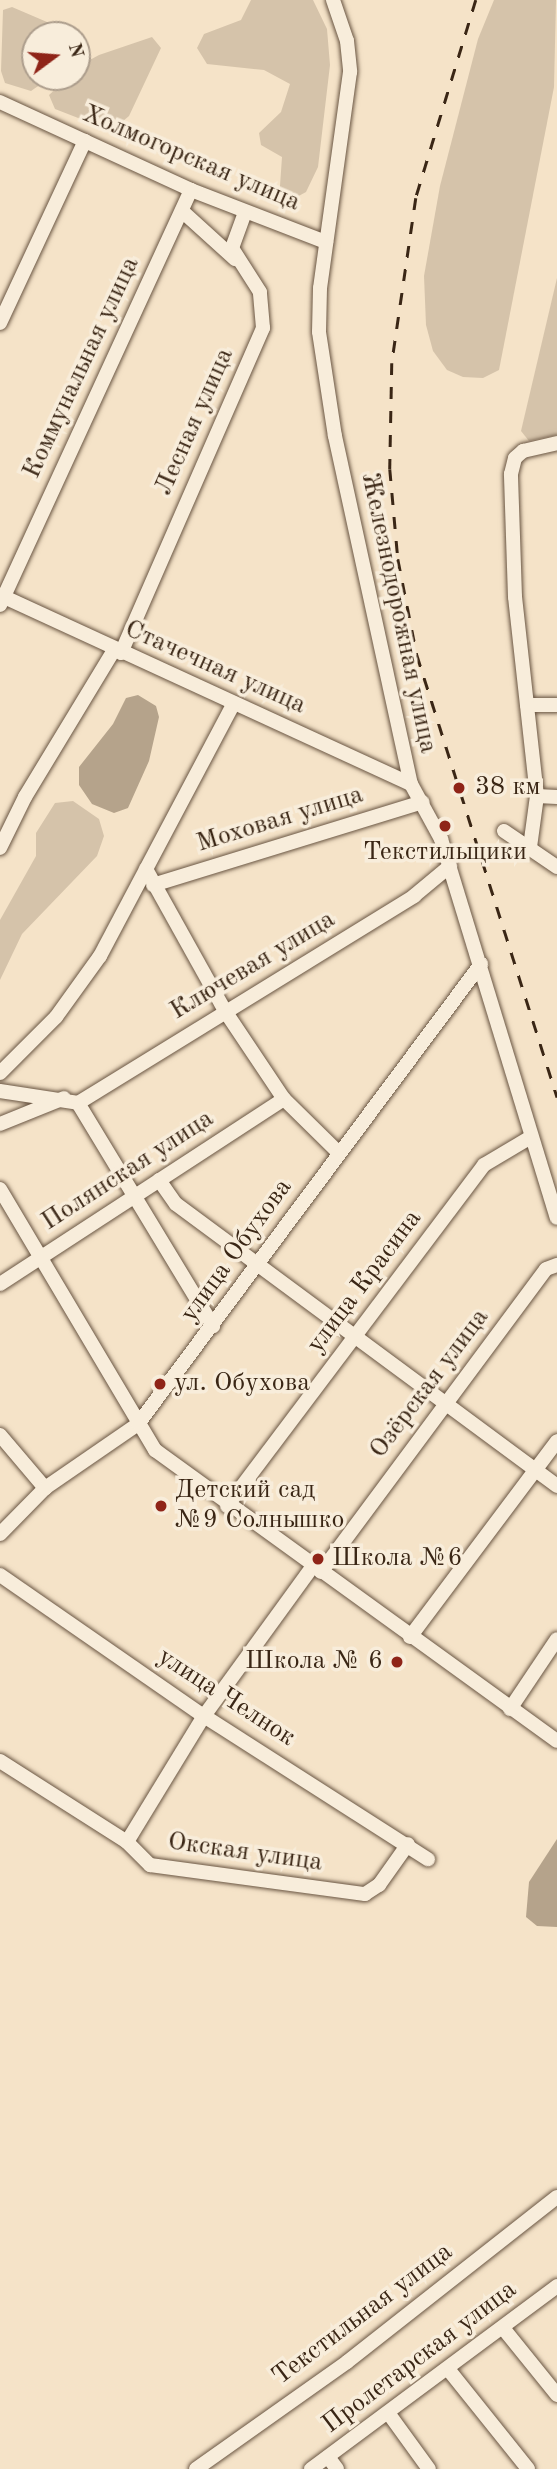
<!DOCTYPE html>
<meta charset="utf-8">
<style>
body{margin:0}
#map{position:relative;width:557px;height:2469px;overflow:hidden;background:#f5e3c8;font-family:"Old Standard TT",serif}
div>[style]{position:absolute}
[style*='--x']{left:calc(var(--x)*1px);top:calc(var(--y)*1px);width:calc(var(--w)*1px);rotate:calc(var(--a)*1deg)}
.green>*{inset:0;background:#d5c3aa}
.water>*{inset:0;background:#b5a38b}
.roads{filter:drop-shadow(0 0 2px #695542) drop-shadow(0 0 2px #695542)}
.minor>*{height:14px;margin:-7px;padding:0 7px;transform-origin:7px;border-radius:7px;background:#f8eddb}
.rail>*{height:2.5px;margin-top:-1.25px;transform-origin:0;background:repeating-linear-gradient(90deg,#3a2615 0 12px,transparent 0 24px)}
.dots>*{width:19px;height:19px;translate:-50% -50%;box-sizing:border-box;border:4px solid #f8eddb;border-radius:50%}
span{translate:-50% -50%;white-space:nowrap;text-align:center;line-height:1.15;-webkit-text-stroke:7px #f8eddb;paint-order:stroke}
.street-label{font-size:26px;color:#3a2615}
.poi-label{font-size:26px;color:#3a2615}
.left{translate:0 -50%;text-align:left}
.right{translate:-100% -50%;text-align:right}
.north{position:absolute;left:21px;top:21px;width:70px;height:70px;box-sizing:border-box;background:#f8eddb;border:2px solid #ac9d8c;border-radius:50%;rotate:74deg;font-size:19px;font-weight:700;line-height:28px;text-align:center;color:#3a2615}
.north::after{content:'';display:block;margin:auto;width:24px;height:32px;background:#8f2418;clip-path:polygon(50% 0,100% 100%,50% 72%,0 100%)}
</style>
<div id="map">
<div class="green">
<div style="clip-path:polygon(251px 0,313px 0,327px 29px,330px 65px,318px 167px,306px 192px,284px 204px,279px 200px,282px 157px,261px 145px,259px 133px,281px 112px,290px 84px,264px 70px,207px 64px,197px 48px,204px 34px,241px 20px)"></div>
<div style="clip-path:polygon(494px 0,556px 0,554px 87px,499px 370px,483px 378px,463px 377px,447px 370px,433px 351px,426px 325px,424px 276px,440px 186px,478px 39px)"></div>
<div style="clip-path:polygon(12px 7px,61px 28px,65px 35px,35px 35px,35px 77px,51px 77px,31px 91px,5px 83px,1px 71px,3px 10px)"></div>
<div style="clip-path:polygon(152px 37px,161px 48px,129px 116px,116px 127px,104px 128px,55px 109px,49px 95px,69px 77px,77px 77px,77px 67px,99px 55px)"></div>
<div style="clip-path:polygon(557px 278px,557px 435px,529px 441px,521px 431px)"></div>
<div style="clip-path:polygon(73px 801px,99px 819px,104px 836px,97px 856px,22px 934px,0 980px,0 920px,36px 856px,36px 833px,55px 803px)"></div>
</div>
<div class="water">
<div style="clip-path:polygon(138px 695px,156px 706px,159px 717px,149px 761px,128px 808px,114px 813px,92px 804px,79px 785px,79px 767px,113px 724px,126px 698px)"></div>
<div style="clip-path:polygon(557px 1839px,557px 1927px,537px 1926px,526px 1917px,529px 1882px)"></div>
</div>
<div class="roads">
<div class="minor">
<div style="--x:333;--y:0;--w:43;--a:71.1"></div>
<div style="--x:347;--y:41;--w:31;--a:84"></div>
<div style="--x:350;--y:72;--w:218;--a:97.9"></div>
<div style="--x:320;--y:288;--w:44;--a:91.3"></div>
<div style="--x:319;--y:332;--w:105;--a:81.3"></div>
<div style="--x:335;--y:436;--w:356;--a:77.7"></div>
<div style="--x:411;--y:784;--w:63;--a:61.4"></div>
<div style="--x:441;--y:839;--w:396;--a:73"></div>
<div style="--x:0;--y:102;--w:210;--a:24.7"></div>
<div style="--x:191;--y:190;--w:145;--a:21.1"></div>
<div style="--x:182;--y:211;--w:72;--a:42.2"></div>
<div style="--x:0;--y:323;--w:201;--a:-65"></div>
<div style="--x:0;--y:595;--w:452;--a:24.7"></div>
<div style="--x:0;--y:605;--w:457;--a:-65.3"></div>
<div style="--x:121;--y:653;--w:355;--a:-66.4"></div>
<div style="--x:263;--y:328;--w:36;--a:-95"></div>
<div style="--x:260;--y:292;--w:52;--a:-122.5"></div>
<div style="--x:232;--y:248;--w:38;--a:-70"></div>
<div style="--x:527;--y:705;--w:30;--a:0"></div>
<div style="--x:537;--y:796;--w:20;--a:3"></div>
<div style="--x:504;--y:831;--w:64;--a:34.2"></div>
<div style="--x:530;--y:847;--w:51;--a:-82.2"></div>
<div style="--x:537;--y:796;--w:200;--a:-96.3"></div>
<div style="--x:515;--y:597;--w:123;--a:-91.9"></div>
<div style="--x:511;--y:474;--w:16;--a:-76"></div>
<div style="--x:515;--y:458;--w:11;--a:-41"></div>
<div style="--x:523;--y:451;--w:35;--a:-13"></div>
<div style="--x:0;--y:848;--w:57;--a:-63.9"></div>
<div style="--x:25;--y:797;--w:172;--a:-58.8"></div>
<div style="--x:146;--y:869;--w:162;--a:60.9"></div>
<div style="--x:225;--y:1011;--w:106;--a:56.2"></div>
<div style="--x:284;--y:1099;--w:77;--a:44.5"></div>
<div style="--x:153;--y:885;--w:282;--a:-17.1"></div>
<div style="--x:0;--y:1073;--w:79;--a:-45"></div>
<div style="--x:56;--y:1017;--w:75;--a:-54.2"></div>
<div style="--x:100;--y:956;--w:286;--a:-62.1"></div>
<div style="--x:0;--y:1091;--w:79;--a:8.7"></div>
<div style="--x:78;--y:1103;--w:395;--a:-31.6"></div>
<div style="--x:414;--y:896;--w:47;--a:-39.8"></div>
<div style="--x:78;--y:1103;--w:261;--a:58.8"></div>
<div style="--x:0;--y:1124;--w:69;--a:-22.1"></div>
<div style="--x:159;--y:1180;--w:29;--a:55"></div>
<div style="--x:176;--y:1204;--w:474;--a:36.5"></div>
<div style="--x:0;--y:1189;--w:304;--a:59.3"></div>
<div style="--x:155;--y:1450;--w:496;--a:35.9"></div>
<div style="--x:0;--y:1284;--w:339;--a:-33.1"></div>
<div style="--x:0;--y:1435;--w:70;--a:49.7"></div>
<div style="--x:227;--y:1506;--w:427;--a:-53"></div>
<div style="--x:484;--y:1165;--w:55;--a:-30.8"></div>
<div style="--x:0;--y:1534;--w:64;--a:-45.6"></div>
<div style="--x:45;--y:1488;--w:113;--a:-34.5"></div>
<div style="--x:138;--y:1424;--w:574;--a:-53.29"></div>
<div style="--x:321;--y:1572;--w:377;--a:-53.4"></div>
<div style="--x:546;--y:1269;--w:12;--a:-20"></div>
<div style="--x:0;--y:1575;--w:248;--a:34.7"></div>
<div style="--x:204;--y:1716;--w:266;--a:32.6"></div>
<div style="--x:410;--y:1637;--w:245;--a:-53.1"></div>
<div style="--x:510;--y:1709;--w:84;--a:-56.1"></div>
<div style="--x:0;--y:1761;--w:151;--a:32.5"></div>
<div style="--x:127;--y:1842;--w:33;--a:45"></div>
<div style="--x:150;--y:1865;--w:217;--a:7.7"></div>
<div style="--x:365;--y:1894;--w:17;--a:-33"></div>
<div style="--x:379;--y:1885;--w:50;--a:-54.7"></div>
<div style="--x:127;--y:1842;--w:148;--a:-58.6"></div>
<div style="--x:204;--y:1716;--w:185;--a:-54"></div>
<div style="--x:503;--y:2328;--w:86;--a:51.1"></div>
<div style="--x:448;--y:2369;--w:128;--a:51.3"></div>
<div style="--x:389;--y:2414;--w:68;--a:54"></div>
<div style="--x:328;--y:2457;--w:15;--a:53"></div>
<div style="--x:196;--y:2469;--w:185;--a:-35.3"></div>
<div style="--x:347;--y:2362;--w:267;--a:-38.2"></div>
<div style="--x:311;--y:2469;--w:307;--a:-36.6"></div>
</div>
</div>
<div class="rail">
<div style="--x:476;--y:0;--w:207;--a:106.9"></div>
<div style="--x:416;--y:198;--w:167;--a:98.3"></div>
<div style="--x:392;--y:363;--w:106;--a:91.1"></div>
<div style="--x:390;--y:469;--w:90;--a:84.9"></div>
<div style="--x:398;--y:559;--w:98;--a:78.8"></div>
<div style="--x:417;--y:655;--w:464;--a:72.4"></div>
</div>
<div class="dots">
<div style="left:459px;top:788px;background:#8f2418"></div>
<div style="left:445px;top:826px;background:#8f2418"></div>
<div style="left:160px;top:1384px;background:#8f2418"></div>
<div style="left:161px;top:1506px;background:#8f2418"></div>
<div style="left:318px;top:1559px;background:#8f2418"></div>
<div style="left:397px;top:1662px;background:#8f2418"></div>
</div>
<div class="street-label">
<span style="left:191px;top:159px;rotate:23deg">Холмогорская улица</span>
<span style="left:82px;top:368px;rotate:-65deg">Коммунальная улица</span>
<span style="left:195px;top:422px;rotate:-66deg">Лесная улица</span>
<span style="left:398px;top:613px;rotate:78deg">Железнодорожная улица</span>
<span style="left:215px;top:668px;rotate:24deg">Стачечная улица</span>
<span style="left:280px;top:820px;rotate:-17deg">Моховая улица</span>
<span style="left:253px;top:966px;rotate:-31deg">Ключевая улица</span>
<span style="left:128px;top:1171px;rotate:-33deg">Полянская улица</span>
<span style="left:237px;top:1251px;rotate:-54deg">улица Обухова</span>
<span style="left:365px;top:1282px;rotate:-53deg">улица Красина</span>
<span style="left:430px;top:1384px;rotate:-53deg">Озёрская улица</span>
<span style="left:226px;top:1698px;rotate:33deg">улица Челнок</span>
<span style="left:245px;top:1853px;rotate:8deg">Окская улица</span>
<span style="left:363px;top:2315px;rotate:-37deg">Текстильная улица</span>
<span style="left:420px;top:2358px;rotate:-37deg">Пролетарская улица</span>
</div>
<div class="poi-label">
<span class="left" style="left:475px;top:788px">38 км</span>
<span style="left:445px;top:853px">Текстильщики</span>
<span class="left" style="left:174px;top:1384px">ул. Обухова</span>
<span class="left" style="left:175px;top:1506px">Детский сад<br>№9 Солнышко</span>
<span class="left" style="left:332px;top:1559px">Школа №6</span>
<span class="right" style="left:383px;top:1662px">Школа № 6</span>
</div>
<div class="north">N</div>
</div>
